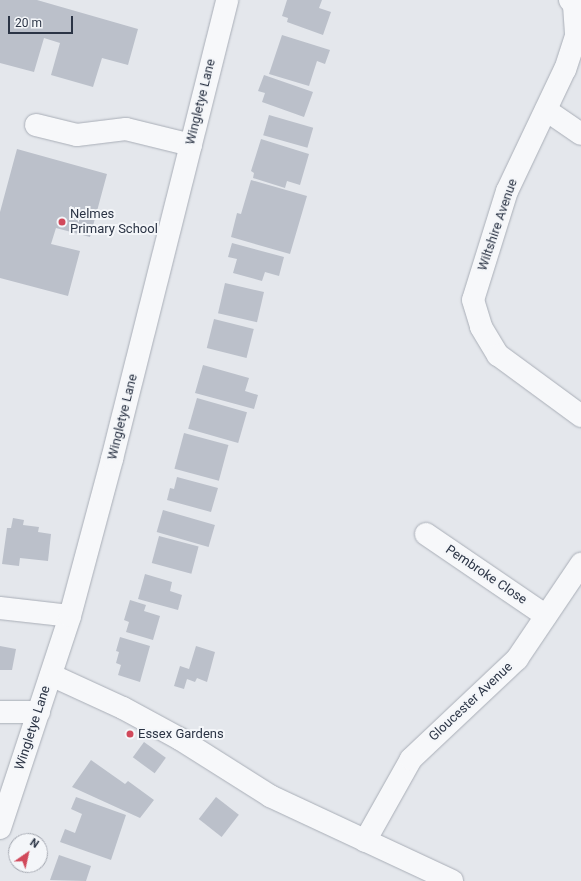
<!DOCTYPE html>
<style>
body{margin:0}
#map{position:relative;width:581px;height:881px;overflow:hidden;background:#e4e7ec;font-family:Roboto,sans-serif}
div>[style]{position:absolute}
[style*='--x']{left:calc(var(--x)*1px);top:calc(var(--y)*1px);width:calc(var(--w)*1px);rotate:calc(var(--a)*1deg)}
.building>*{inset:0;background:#bbc0ca;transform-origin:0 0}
.roads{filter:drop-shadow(0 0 1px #a9aeb7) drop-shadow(0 0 1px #a9aeb7)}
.minor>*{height:22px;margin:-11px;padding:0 11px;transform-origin:11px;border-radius:11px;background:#f7f8fa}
.dots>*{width:11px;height:11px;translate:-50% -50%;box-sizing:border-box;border:2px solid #f4f6f9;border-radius:50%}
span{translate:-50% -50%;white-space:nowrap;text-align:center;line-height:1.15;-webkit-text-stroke:4px #f4f6f9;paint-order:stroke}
.street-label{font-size:13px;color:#2b3445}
.poi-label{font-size:13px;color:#2b3445}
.left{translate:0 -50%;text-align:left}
.north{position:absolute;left:8px;top:833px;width:40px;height:40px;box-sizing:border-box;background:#f4f6f9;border:1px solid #a4a8b1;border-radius:50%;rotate:34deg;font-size:11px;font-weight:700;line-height:16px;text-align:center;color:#2b3445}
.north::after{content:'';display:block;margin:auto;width:14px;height:18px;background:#d1495b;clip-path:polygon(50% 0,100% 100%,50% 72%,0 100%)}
.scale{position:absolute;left:8px;top:16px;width:65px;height:18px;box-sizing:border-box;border:2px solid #2b3445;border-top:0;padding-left:5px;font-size:12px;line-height:14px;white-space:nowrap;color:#2b3445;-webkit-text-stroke:3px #f4f6f9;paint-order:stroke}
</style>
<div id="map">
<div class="building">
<div style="clip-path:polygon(0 0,37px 0,138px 29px,128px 65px,102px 58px,93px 87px,51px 75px,60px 43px,44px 38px,34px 72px,0 63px)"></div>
<div style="clip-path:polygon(287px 0,322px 0,319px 8px,331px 12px,323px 35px,287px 22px,288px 18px,282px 16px)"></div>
<div style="clip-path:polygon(282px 35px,330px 50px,325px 64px,317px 61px,309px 86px,269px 74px)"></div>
<div style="clip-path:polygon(264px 75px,313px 92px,304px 117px,262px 102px,265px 93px,258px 91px)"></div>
<div style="left:269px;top:115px;width:46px;height:21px;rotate:16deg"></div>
<div style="clip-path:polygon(261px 139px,309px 154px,300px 185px,287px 181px,285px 188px,253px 178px,254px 173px,251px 171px)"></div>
<div style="clip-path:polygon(17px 149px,107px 174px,90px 237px,56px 228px,51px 244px,80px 251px,68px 296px,0 278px,0 212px)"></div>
<div style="clip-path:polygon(251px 180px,307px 196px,290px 254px,231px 237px,237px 213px,241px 214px)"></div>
<div style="clip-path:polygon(232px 243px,284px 257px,279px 276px,265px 272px,262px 281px,233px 273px,237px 259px,228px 257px)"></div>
<div style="left:225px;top:283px;width:40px;height:31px;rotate:13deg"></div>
<div style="left:214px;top:319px;width:41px;height:30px;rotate:14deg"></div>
<div style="clip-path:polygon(203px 365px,249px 378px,245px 391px,258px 395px,254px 409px,195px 393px)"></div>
<div style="left:197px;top:398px;width:52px;height:32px;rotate:16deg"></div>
<div style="left:184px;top:433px;width:46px;height:37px;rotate:15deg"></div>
<div style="clip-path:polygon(177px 477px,218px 488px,211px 512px,167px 500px,170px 488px,174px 489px)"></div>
<div style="left:163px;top:510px;width:54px;height:23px;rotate:16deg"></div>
<div style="clip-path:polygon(13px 518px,24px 520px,23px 525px,39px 527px,38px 532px,51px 534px,48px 561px,20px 558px,19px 566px,2px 564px,7px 528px,11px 528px)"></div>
<div style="left:159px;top:536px;width:41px;height:28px;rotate:15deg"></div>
<div style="clip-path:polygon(145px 574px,172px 582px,170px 591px,182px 595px,178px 610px,138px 599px)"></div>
<div style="clip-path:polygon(130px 600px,146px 605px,144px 611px,160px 616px,153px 640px,126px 632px,129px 622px,124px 620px)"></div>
<div style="clip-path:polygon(120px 637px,150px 646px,140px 682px,118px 675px,121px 665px,116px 663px,119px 652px,116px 651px)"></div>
<div style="clip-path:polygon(0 646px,16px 649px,12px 670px,0 670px)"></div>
<div style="clip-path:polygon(196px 646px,215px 652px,207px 682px,197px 678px,195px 682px,187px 679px,184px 689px,174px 686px,180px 666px,189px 669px)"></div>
<div style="left:144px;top:742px;width:27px;height:19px;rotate:36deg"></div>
<div style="clip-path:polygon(91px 760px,125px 784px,128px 781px,154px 800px,140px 818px,72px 787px)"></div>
<div style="clip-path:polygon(76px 797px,126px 815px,111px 860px,60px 842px,65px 829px,75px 833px,82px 814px,71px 809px)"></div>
<div style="left:216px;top:797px;width:29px;height:28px;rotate:38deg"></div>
<div style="clip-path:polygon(59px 855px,91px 866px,86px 881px,50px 880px)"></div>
</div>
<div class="roads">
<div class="minor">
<div style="--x:570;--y:0;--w:6;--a:51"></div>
<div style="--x:574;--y:5;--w:31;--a:86"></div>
<div style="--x:576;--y:36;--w:35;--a:108"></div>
<div style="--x:565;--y:69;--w:135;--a:115.4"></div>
<div style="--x:507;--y:191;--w:114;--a:107.3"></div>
<div style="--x:473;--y:300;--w:28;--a:73"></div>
<div style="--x:481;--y:327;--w:33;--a:59"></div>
<div style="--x:498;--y:355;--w:103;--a:36.3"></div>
<div style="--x:546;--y:110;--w:42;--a:34.4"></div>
<div style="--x:36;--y:125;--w:42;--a:13.7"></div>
<div style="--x:77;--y:135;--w:49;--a:-7"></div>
<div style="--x:126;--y:129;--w:67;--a:13.8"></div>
<div style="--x:426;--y:534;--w:145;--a:34.3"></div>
<div style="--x:0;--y:608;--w:70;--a:6.5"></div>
<div style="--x:51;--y:675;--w:79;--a:24.6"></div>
<div style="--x:123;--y:708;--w:65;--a:28.5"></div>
<div style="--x:180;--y:739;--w:107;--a:32.3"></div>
<div style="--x:270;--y:796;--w:201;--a:25"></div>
<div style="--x:0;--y:712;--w:39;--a:0"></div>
<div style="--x:0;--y:828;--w:223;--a:-71.7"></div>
<div style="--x:70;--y:616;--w:163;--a:-75"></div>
<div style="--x:112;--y:459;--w:473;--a:-75.9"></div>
<div style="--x:365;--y:841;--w:94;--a:-60.7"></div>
<div style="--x:411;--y:759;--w:146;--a:-43.3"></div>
<div style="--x:517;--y:659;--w:115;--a:-56"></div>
</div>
</div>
<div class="dots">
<div style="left:62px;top:222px;background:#d1495b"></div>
<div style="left:130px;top:734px;background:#d1495b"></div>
</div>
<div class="street-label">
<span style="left:201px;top:102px;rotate:-76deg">Wingletye Lane</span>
<span style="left:498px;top:225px;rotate:-71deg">Wiltshire Avenue</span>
<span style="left:123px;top:417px;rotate:-76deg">Wingletye Lane</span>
<span style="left:486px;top:575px;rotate:34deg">Pembroke Close</span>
<span style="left:471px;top:702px;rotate:-43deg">Gloucester Avenue</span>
<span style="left:33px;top:728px;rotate:-72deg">Wingletye Lane</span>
</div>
<div class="poi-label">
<span class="left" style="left:70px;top:222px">Nelmes<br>Primary School</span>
<span class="left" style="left:138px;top:734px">Essex Gardens</span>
</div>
<div class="north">N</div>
<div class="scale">20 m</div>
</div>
